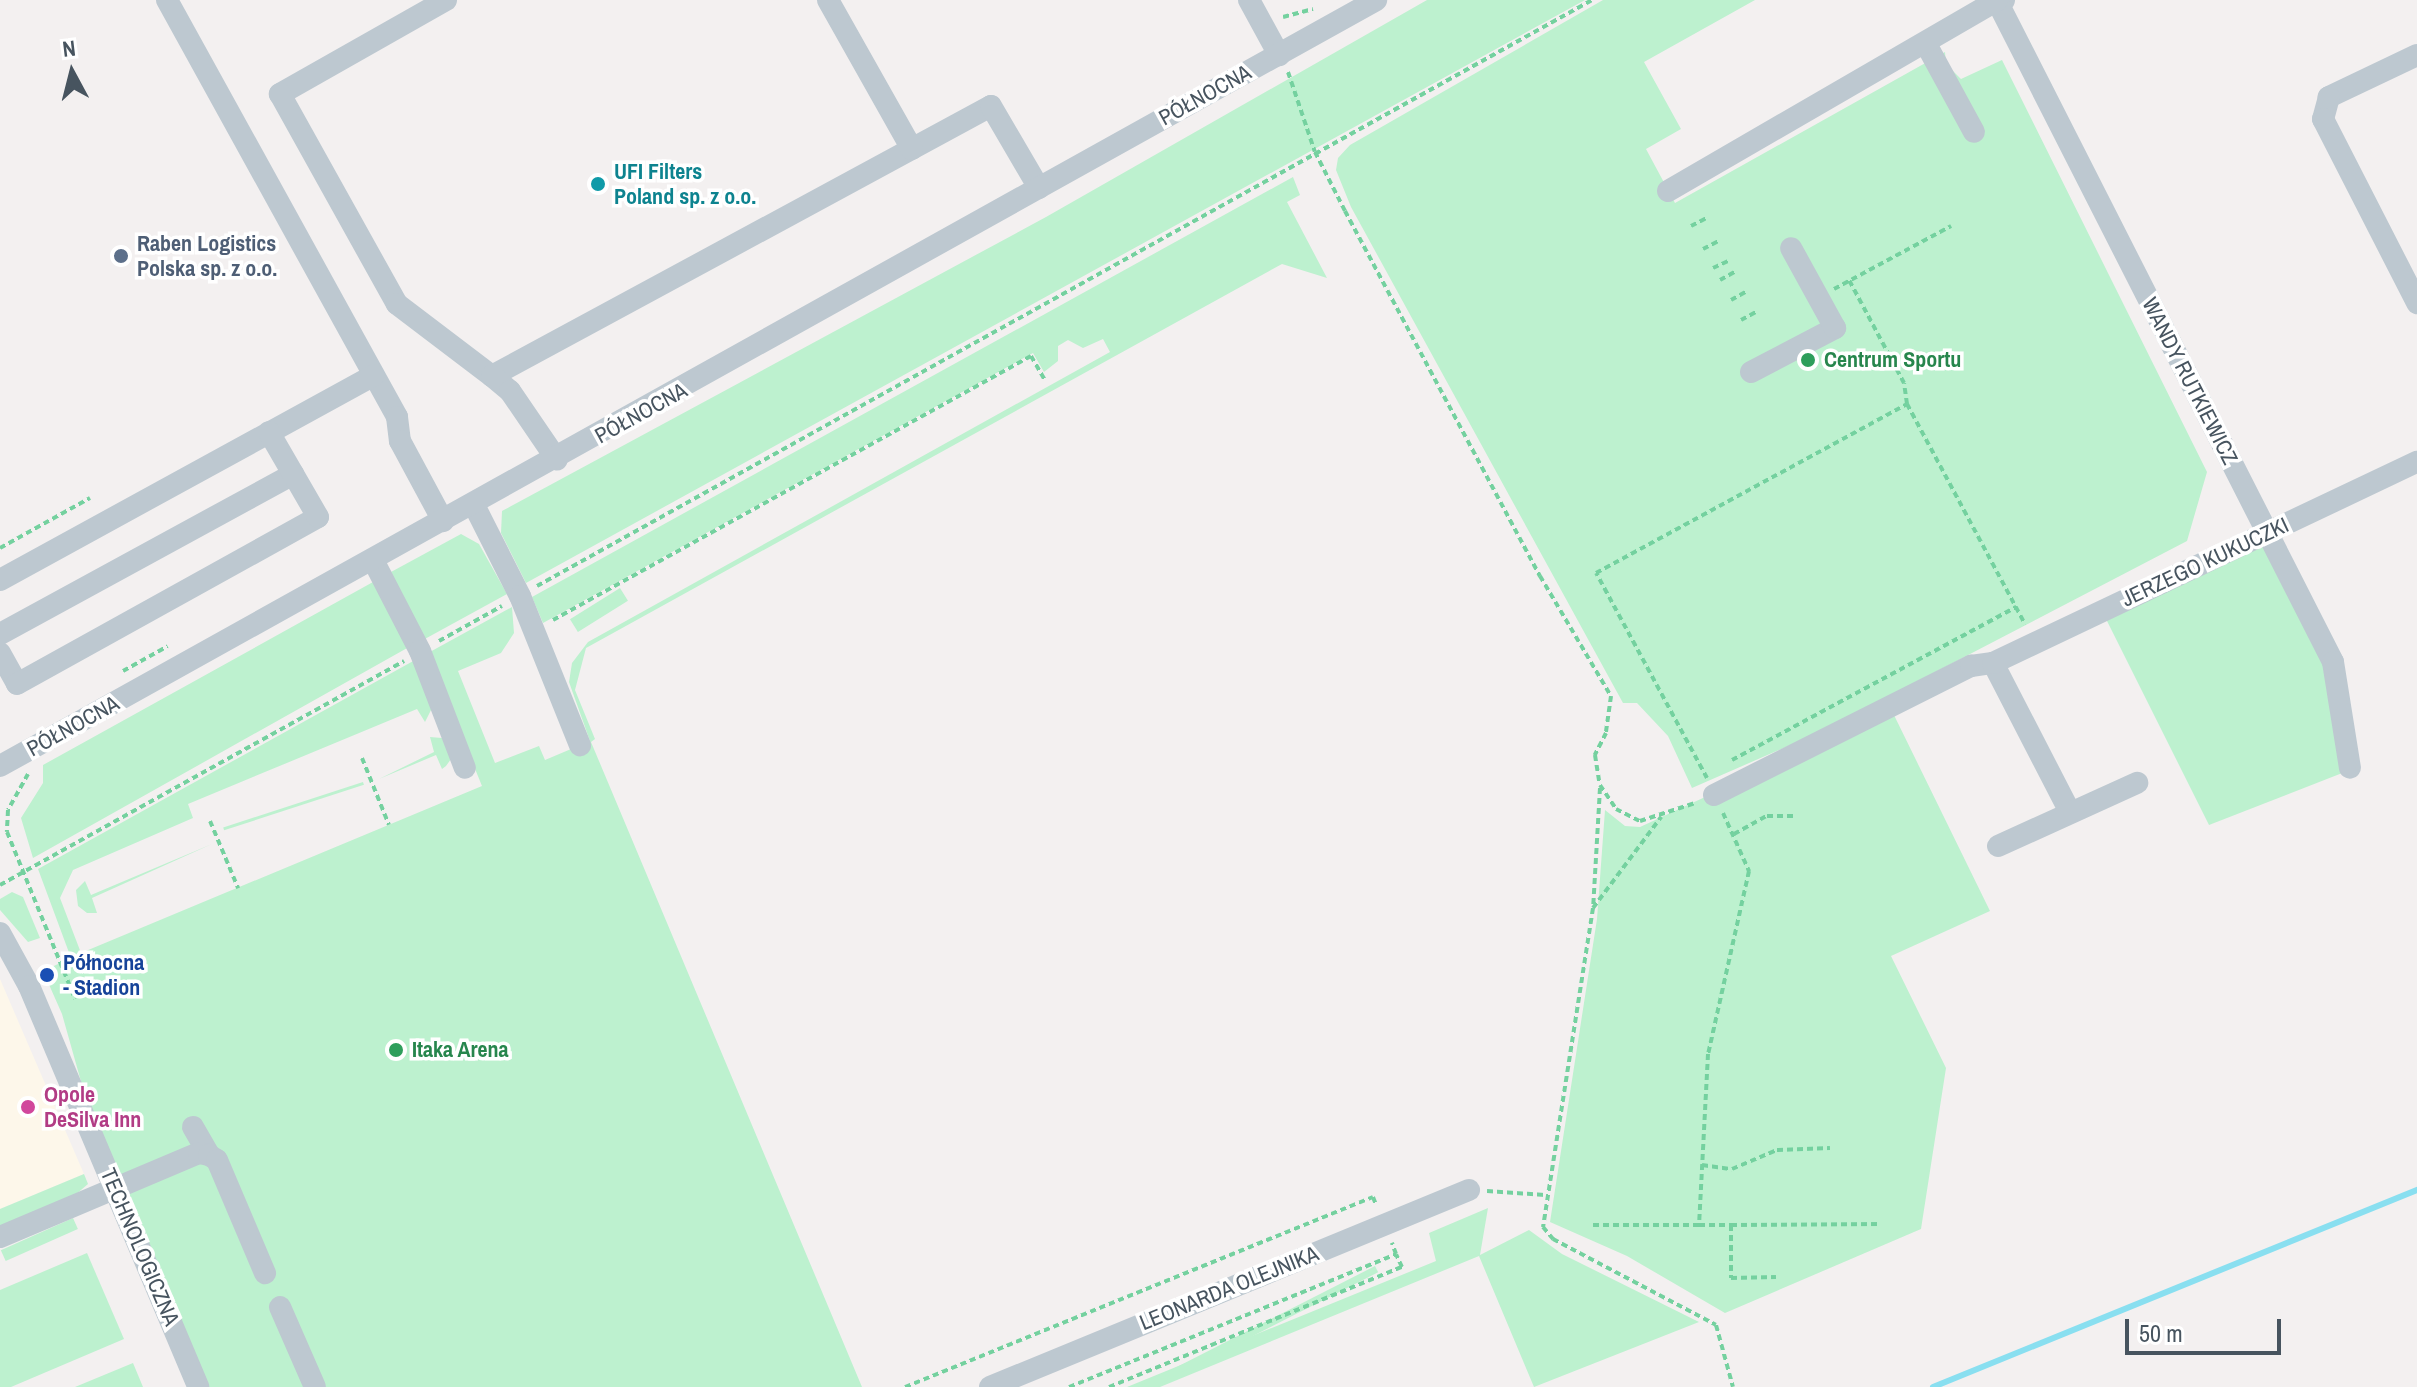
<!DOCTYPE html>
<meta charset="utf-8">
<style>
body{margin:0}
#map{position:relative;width:2417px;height:1387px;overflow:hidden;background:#f3f0f0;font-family:"Archivo Narrow",sans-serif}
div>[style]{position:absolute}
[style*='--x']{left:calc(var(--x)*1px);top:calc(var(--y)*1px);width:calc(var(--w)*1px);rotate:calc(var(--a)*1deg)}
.commercial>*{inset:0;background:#fdf7ea}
.green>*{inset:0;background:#bdf1cf;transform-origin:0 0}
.stream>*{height:6px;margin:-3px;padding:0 3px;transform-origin:3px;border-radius:3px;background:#89dff0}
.path>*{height:4px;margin-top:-2px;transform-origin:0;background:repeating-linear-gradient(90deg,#74d19f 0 6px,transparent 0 10px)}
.minor>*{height:22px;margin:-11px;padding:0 11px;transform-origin:11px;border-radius:11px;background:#bdc8d0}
.dots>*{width:22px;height:22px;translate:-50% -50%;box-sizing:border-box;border:4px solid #fff;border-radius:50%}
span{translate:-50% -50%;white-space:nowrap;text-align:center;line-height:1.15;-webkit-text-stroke:7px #fff;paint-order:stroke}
.street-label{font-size:22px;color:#47545f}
.culture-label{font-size:22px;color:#0d838f;font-weight:700}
.left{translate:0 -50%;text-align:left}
.service-label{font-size:22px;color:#4e5e75;font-weight:700}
.leisure-label{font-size:22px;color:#27864d;font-weight:700}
.transit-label{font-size:22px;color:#164399;font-weight:700}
.hotel-label{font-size:22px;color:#b23c85;font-weight:700}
.north{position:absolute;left:32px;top:32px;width:80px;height:80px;-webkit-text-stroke:6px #fff;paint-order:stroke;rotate:353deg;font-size:22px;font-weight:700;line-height:32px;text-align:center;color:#47545f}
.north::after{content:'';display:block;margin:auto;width:28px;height:36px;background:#47545f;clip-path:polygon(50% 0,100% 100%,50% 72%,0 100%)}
.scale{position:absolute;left:2125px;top:1319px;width:156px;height:36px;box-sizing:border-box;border:4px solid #47545f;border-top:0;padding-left:10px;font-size:24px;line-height:28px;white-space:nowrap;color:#47545f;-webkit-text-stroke:6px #fff;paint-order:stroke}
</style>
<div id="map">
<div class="commercial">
<div style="clip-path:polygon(0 979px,84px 1174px,0 1209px)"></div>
</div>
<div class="green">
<div style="clip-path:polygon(1427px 0,1585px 0,526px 583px,501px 533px,502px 511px,1046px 217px)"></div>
<div style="clip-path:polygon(1603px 0,1755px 0,1644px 62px,1681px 129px,1646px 149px,1675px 203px,1945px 52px,1946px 64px,1961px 79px,2002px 60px,2207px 472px,2187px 541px,1820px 732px,1692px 788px,1668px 736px,1637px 703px,1623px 703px,1351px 207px,1336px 170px,1338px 158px,1350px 145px)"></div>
<div style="clip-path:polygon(1293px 177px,1300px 195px,1287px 202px,1327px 278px,1282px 264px,586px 648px,575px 690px,595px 739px,591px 742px,862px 1387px,206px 1387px,82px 1085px,62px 1014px,43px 971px,71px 958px,38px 869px,415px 660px,433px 706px,425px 722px,417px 709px,188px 804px,193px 818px,73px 870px,60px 898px,81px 953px,482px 786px,428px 653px,512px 607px,514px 633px,501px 653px,458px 671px,495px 763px,539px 746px,545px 760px,590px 741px,569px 682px,572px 663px,588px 642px,1110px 352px,1103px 339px,1083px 348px,1068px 340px,1058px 346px,1058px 361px,1044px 372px,1033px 353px,543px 623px,532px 597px)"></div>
<div style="clip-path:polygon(2267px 533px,2333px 662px,2350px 770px,2209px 825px,2102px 611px)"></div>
<div style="clip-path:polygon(461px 534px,479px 544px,507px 594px,423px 640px,391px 572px)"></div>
<div style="clip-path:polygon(373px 582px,409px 647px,33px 858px,21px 818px,43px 783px,43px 765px)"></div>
<div style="left:620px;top:588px;width:15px;height:59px;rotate:58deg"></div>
<div style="clip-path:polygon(1892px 711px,1990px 911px,1891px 956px,1946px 1068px,1921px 1229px,1725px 1313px,1627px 1256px,1550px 1222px,1597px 919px,1605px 810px,1625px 826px,1640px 827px)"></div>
<div style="clip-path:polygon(430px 737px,442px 738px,451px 759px,446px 766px,442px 769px,436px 755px,379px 779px,434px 752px)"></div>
<div style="left:363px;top:782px;width:3px;height:147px;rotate:72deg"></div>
<div style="clip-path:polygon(212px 844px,92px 898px,97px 913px,87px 913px,78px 906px,76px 890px,85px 881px,91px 895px)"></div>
<div style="clip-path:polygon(12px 892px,23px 897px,40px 938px,28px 942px,0 910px,0 899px)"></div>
<div style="clip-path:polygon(84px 1174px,88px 1184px,74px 1196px,0 1227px,0 1209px)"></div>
<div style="clip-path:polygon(1488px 1208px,1480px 1255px,1529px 1230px,1562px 1254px,1699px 1322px,1534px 1387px,1479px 1256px,1160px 1387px,1127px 1387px,1436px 1261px,1429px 1233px)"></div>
<div style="left:73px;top:1218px;width:12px;height:79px;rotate:66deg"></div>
<div style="clip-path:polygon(87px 1253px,124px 1339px,11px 1387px,0 1387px,0 1290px)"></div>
<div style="left:1375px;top:1266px;width:7px;height:321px;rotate:63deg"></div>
<div style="clip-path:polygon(133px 1363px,143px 1387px,75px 1387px)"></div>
</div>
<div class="stream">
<div style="--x:1933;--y:1387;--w:523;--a:-22.15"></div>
</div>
<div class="path">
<div style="--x:1283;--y:17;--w:31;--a:-15"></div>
<div style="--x:1288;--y:72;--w:84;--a:71.4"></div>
<div style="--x:1315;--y:152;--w:66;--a:63"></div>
<div style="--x:1345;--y:211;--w:414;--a:61.9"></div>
<div style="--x:1540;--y:576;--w:139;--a:59.4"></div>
<div style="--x:1611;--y:696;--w:37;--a:98"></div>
<div style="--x:1606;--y:733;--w:25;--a:117"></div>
<div style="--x:1595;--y:755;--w:30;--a:81"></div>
<div style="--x:1600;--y:785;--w:29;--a:56"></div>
<div style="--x:1616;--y:809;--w:27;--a:27"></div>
<div style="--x:1640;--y:821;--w:58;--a:-18.1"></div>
<div style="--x:1691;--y:226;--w:18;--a:-27"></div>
<div style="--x:1703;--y:249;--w:18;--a:-27"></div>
<div style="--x:1713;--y:268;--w:19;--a:-25"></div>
<div style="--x:1720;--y:280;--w:18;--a:-29"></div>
<div style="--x:1834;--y:289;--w:133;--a:-28.3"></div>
<div style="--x:1731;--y:300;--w:18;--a:-29"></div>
<div style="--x:1741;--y:320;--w:19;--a:-28"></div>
<div style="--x:1907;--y:404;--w:250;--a:61.8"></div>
<div style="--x:0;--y:548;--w:103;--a:-29.1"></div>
<div style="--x:537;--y:586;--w:1207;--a:-29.05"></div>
<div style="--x:553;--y:620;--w:546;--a:-28.91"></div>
<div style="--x:1031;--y:356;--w:28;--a:60"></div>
<div style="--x:439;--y:641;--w:72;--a:-29.1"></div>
<div style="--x:123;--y:671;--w:51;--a:-29.1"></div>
<div style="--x:362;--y:758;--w:72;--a:68.1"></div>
<div style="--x:1732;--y:760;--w:323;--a:-28.3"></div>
<div style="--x:28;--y:774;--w:41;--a:119.1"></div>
<div style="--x:8;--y:810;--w:22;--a:93"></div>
<div style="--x:7;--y:832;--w:180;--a:67.8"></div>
<div style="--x:1707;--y:778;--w:233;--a:-118.4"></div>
<div style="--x:1596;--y:573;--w:354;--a:-28.5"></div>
<div style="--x:1907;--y:404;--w:21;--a:-98"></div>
<div style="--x:1904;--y:383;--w:117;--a:-118.1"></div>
<div style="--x:1600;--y:788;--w:120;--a:93.3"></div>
<div style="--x:1593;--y:908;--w:114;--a:-53.2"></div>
<div style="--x:1723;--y:813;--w:64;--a:65.9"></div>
<div style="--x:1749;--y:871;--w:188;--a:102.6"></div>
<div style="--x:1708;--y:1054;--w:171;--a:93"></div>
<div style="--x:1699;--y:1225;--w:32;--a:0"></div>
<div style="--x:1731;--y:1225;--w:53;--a:90"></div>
<div style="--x:1731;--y:1278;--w:45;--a:-1.3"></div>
<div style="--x:210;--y:821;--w:73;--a:67.3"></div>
<div style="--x:1734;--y:834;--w:38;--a:-29"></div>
<div style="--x:1767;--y:816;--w:26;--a:0"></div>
<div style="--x:0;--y:885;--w:462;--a:-29"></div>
<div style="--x:1593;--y:908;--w:323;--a:98.9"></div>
<div style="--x:1543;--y:1227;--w:16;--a:50"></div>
<div style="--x:1553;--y:1239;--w:184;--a:27.8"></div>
<div style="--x:1716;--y:1325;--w:64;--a:74.7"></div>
<div style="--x:1702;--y:1165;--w:30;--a:8"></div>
<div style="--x:1732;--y:1169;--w:49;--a:-22.9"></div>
<div style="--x:1777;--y:1150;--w:53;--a:-2.2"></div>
<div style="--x:1487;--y:1191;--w:58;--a:3.9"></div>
<div style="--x:1593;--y:1225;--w:106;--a:0"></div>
<div style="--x:1731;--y:1225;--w:150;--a:-0.4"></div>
<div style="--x:905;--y:1387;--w:505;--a:-22.1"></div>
<div style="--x:1373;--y:1197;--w:9;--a:69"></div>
<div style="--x:1069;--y:1387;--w:353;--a:-22.1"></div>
<div style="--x:1396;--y:1254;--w:12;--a:-110"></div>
<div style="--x:1109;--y:1387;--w:317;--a:-22.3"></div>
<div style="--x:1402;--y:1267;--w:14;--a:-115"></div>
</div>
<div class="minor">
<div style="--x:167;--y:0;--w:476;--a:61.1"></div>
<div style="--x:397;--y:417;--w:24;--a:83"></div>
<div style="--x:400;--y:441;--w:91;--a:61.7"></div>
<div style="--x:446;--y:0;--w:191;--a:150.5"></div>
<div style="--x:280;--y:94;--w:240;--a:60.9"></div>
<div style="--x:397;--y:304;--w:119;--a:37.2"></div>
<div style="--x:492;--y:376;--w:567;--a:-28.42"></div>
<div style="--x:991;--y:106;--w:95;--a:59.7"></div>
<div style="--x:828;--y:0;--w:171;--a:60.6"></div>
<div style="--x:1249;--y:0;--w:63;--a:61.4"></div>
<div style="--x:2004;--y:0;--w:7;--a:153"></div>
<div style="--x:1998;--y:3;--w:739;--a:63.05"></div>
<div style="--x:2333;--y:662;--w:107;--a:80.9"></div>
<div style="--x:1926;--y:44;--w:100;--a:61.4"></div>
<div style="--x:2417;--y:55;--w:98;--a:154.5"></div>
<div style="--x:2329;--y:97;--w:23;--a:105"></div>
<div style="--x:2323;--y:119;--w:207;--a:62.9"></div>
<div style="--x:1668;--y:191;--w:380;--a:-30.1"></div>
<div style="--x:1751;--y:372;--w:95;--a:-27.6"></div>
<div style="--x:1835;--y:328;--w:91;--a:-118.8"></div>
<div style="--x:492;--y:376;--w:23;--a:40"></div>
<div style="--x:510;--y:391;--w:83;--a:55.7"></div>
<div style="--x:474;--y:505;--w:102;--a:63.2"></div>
<div style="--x:520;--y:596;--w:161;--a:68.1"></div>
<div style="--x:373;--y:560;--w:102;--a:62.7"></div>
<div style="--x:420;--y:651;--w:125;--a:69"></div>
<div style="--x:0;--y:580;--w:426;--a:-28.7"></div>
<div style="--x:0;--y:634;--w:334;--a:-28.6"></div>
<div style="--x:0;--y:653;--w:35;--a:61"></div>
<div style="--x:17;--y:684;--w:344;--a:-29"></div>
<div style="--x:318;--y:517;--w:98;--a:-120"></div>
<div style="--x:1993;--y:663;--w:168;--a:62.7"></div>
<div style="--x:0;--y:766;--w:1575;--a:-29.1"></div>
<div style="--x:1714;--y:795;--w:288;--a:-26.7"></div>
<div style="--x:1971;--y:666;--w:22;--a:-8"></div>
<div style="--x:1993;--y:663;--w:469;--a:-25.4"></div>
<div style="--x:1998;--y:846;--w:153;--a:-24.4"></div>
<div style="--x:0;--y:933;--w:60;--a:61.3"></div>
<div style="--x:29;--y:986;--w:435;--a:67.1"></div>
<div style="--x:193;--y:1127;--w:32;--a:60"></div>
<div style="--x:0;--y:1237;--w:216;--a:-22.9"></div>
<div style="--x:199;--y:1153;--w:10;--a:11"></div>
<div style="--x:209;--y:1155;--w:9;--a:32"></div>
<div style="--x:217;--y:1160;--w:123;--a:67"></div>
<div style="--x:280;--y:1307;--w:87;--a:66.4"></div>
<div style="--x:990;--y:1387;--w:518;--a:-22.36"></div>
</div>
<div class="dots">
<div style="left:598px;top:184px;background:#0f9aa8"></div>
<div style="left:121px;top:256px;background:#5c6f8a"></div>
<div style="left:1808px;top:360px;background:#2e9e5b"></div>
<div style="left:47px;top:975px;background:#1a4fb4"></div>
<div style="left:396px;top:1050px;background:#2e9e5b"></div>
<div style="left:28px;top:1107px;background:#d1479c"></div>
</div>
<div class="street-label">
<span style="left:1205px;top:95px;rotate:-29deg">PÓŁNOCNA</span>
<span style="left:2190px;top:381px;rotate:63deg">WANDY RUTKIEWICZ</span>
<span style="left:641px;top:413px;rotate:-29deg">PÓŁNOCNA</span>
<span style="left:2205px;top:562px;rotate:-25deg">JERZEGO KUKUCZKI</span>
<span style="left:73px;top:726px;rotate:-29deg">PÓŁNOCNA</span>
<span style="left:140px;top:1247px;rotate:67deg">TECHNOLOGICZNA</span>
<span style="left:1229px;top:1288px;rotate:-22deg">LEONARDA OLEJNIKA</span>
</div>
<div class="culture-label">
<span class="left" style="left:614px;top:184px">UFI Filters<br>Poland sp. z o.o.</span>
</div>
<div class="service-label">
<span class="left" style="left:137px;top:256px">Raben Logistics<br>Polska sp. z o.o.</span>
</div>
<div class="leisure-label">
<span class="left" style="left:1824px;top:360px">Centrum Sportu</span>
<span class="left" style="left:412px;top:1050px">Itaka Arena</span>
</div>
<div class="transit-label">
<span class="left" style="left:63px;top:975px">Północna<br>- Stadion</span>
</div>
<div class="hotel-label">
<span class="left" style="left:44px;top:1107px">Opole<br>DeSilva Inn</span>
</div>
<div class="north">N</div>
<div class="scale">50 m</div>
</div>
